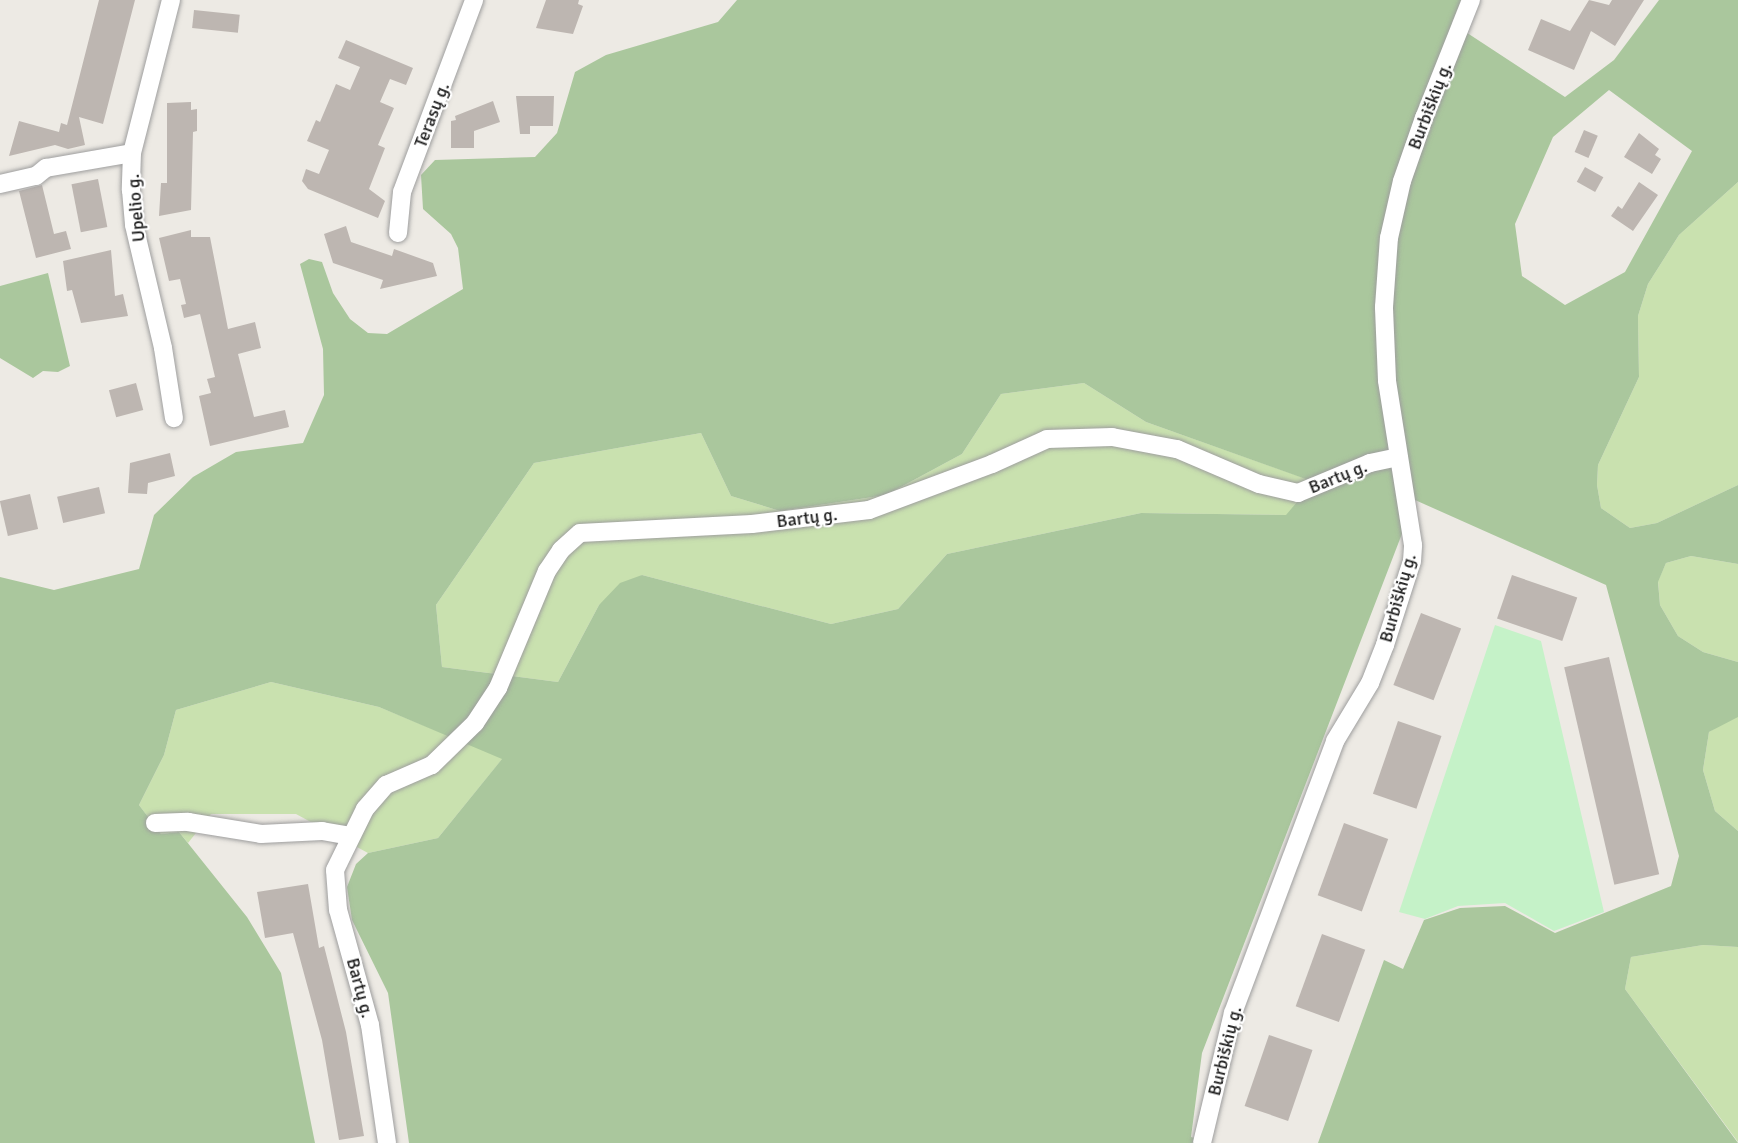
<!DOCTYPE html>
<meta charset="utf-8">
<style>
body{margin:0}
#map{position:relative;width:1738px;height:1143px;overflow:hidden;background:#edeae4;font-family:Signika,sans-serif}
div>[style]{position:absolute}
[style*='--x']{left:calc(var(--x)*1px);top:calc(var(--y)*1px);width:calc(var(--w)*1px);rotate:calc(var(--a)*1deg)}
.grass>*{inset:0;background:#c9e1af}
.forest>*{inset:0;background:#aac79d}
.park>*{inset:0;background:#c5f2c8}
.building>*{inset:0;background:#bdb6b1;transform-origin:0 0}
.roads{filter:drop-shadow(0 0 2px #9e9e9e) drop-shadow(0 0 2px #9e9e9e)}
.street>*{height:18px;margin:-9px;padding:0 9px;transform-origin:9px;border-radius:9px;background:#fff}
span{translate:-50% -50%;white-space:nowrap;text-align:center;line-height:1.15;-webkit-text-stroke:4.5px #fff;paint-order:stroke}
.street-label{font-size:18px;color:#1d1d1d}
</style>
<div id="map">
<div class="grass">
<div style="clip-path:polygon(1738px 182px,1738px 485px,1657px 523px,1630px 528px,1601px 508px,1597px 485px,1598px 465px,1639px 377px,1638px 316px,1648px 284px,1679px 235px)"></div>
<div style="clip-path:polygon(1084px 383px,1146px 422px,1315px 482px,1287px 515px,1141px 513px,947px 554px,898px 609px,831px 624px,642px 575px,599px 605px,558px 682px,442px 667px,436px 605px,534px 463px,701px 433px,731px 496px,780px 511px,886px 495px,962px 454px,1001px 394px)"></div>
<div style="clip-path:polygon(1691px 556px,1738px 564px,1738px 662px,1703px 652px,1678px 636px,1660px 605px,1658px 581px,1666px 563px)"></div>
<div style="clip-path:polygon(271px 682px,379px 707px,503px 758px,438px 838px,368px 853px,296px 814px,211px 814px,188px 843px,179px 832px,161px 834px,139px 805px,164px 755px,176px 710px)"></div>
<div style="clip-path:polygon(1733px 717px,1738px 717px,1738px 831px,1715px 811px,1703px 770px,1709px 732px)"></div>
<div style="clip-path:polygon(1703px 945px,1738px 947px,1738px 1142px,1625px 989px,1631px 957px)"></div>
</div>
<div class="forest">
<div style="clip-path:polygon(evenodd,737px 0,1461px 0,1452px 23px,1565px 97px,1614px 60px,1659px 0,1738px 0,1738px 182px,1679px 235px,1648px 284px,1638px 316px,1639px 377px,1598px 465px,1597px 485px,1601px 508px,1630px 528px,1657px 523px,1738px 485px,1738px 564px,1691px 556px,1666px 563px,1658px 582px,1660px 605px,1678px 636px,1703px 652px,1738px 662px,1738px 717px,1709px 732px,1703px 770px,1715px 811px,1738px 831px,1738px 947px,1703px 945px,1631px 957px,1625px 989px,1738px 1143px,1318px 1143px,1384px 960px,1403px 969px,1424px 920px,1460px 908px,1505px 906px,1555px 933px,1671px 886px,1679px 856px,1606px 585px,1415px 500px,1202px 1053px,1191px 1137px,1211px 1143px,409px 1143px,388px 993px,352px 920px,347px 887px,356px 864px,368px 853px,438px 838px,502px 759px,379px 707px,271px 682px,176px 710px,164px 755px,139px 805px,161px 834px,179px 832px,247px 917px,281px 973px,315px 1143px,0 1143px,0 577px,54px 590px,139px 569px,154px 515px,193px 477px,236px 452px,303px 443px,324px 395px,323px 349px,300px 264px,309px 259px,322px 262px,333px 293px,350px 319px,368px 333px,387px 334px,463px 289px,458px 248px,451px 234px,423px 209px,421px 175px,435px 160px,535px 157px,557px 133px,575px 72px,606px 55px,718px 22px,737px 0,1609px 90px,1692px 151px,1625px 272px,1565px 305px,1522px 276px,1515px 224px,1553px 137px,1609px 90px,737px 0,1084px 383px,1146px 422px,1314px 482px,1286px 515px,1141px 513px,947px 554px,898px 609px,831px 624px,642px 575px,620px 583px,599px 605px,558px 682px,442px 667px,436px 605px,534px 463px,701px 433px,731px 496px,780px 511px,886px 495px,962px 454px,1001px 394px,1084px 383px)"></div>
<div style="clip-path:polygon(48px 273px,70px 366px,58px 372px,43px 371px,33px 378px,0 358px,0 286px)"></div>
</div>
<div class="park">
<div style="clip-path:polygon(1495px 625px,1541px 641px,1604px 912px,1554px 931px,1505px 903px,1458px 906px,1425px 919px,1399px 912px)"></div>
</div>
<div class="building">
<div style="clip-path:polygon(99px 0,135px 0,103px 124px,79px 117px,85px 145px,68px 149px,55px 145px,9px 156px,19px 121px,59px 132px,61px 123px,67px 125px)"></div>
<div style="clip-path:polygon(546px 0,579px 0,578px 4px,583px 6px,573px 34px,536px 28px)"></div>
<div style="clip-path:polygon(1589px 0,1609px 5px,1612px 0,1644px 0,1615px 46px,1591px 31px,1574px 70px,1528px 50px,1541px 19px,1570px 31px)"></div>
<div style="left:194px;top:10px;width:46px;height:18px;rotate:6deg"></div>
<div style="clip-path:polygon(346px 40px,413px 68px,406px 85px,390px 79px,380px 102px,394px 108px,378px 145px,385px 148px,369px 189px,385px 201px,378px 218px,308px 189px,302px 181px,306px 169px,319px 174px,329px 150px,307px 141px,316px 120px,320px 122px,336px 84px,350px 90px,360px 67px,338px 58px)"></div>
<div style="clip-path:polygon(516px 96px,554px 96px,553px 126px,530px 126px,530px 134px,520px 134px)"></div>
<div style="clip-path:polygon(493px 101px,500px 122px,474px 131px,474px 148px,451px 148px,451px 121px,456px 120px,455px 116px)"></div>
<div style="clip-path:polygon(191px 102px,191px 110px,197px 109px,197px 131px,193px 132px,191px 210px,159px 216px,161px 183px,167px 183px,167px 103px)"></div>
<div style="left:1584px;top:130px;width:15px;height:24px;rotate:23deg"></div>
<div style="clip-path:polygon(1639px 133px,1659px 149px,1655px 155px,1661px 159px,1652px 174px,1624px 157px)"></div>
<div style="left:1585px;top:167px;width:21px;height:17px;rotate:29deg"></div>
<div style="left:98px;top:179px;width:49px;height:27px;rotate:79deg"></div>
<div style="clip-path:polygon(1639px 182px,1658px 195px,1633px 231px,1611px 216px,1618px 206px,1622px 209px)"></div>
<div style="clip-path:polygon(42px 185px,54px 234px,66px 231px,71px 249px,36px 258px,19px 191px)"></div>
<div style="clip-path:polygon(346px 226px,351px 242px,392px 256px,394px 249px,433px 263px,437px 276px,380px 289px,383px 280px,333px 263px,324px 234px)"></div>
<div style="clip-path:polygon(191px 230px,191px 237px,210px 237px,228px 329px,255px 322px,261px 348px,238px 354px,254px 417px,285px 410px,289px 427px,210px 446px,199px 396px,211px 393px,207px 379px,215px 377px,200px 314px,184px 318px,181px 305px,186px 304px,180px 279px,169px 281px,159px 238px)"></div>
<div style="clip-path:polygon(111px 250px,115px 296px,123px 294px,128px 316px,81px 323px,72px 290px,67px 291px,63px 261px)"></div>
<div style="left:136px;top:383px;width:28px;height:28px;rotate:75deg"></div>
<div style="clip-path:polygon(170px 453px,175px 476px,148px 483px,147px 494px,128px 493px,130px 463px)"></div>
<div style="left:99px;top:487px;width:27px;height:43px;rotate:77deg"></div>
<div style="left:30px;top:494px;width:36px;height:31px;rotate:77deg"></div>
<div style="left:1512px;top:575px;width:69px;height:46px;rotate:19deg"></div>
<div style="left:1421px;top:613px;width:43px;height:77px;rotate:21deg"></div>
<div style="left:1609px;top:657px;width:223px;height:46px;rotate:77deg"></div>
<div style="left:1398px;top:721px;width:46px;height:77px;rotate:19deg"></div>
<div style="left:1344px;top:823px;width:47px;height:77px;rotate:20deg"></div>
<div style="clip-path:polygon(308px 884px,319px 948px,324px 946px,346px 1032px,364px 1136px,339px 1140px,322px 1040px,293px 933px,265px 938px,257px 892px)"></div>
<div style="left:1322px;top:934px;width:46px;height:77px;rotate:20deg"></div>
<div style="left:1269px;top:1035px;width:46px;height:75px;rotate:19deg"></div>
</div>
<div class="roads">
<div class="street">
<div style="--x:171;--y:0;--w:158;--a:104.3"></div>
<div style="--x:132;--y:153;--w:37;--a:92"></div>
<div style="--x:131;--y:190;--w:35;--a:85"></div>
<div style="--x:134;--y:225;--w:126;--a:76.7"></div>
<div style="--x:163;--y:348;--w:71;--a:81.1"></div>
<div style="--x:0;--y:184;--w:37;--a:-13"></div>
<div style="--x:36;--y:176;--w:13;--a:-39"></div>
<div style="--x:46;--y:168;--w:87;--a:-9.9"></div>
<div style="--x:398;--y:233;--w:41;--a:-84.4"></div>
<div style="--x:402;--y:192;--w:205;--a:-69.4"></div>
<div style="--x:155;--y:823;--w:33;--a:-2"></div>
<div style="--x:188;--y:822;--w:74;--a:9.3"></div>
<div style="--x:261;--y:834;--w:61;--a:-2.8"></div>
<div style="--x:322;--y:831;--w:27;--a:10"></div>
<div style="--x:387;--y:1143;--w:119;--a:-98.2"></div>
<div style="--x:370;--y:1025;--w:119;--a:-105.5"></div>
<div style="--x:338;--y:910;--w:40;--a:-94.3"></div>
<div style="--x:335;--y:870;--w:68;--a:-63.8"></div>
<div style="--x:365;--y:809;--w:32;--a:-49"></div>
<div style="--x:386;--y:785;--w:50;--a:-23.5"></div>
<div style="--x:432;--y:765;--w:60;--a:-44.3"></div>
<div style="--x:475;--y:723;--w:42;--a:-56.7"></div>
<div style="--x:498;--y:688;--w:127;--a:-67.3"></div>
<div style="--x:547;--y:571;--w:25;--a:-56"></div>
<div style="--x:561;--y:550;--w:25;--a:-42"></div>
<div style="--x:580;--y:533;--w:172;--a:-3"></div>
<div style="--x:752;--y:524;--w:118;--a:-6.8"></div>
<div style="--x:869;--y:510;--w:131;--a:-20.5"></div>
<div style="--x:992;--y:464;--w:60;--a:-24.4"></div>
<div style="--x:1047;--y:439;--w:65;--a:-1.8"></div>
<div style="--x:1112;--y:437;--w:66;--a:10.5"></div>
<div style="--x:1177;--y:449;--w:89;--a:23.1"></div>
<div style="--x:1259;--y:484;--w:40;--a:13"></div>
<div style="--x:1298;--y:493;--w:78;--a:-22.6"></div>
<div style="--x:1370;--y:463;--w:29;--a:-12"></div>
<div style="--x:1202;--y:1143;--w:134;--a:-76.6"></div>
<div style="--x:1233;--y:1013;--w:290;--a:-69.4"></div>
<div style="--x:1335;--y:741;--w:68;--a:-58.9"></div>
<div style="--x:1370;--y:683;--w:41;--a:-68.5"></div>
<div style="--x:1385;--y:645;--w:88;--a:-72.2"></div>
<div style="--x:1412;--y:561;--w:16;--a:-86"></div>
<div style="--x:1413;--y:545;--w:167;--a:-99"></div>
<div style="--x:1387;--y:380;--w:73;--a:-92.4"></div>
<div style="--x:1384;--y:307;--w:69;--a:-85.9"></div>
<div style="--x:1389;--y:238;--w:58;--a:-77.2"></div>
<div style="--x:1402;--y:181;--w:67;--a:-70.8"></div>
<div style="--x:1424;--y:118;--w:127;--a:-68.3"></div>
</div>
</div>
<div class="street-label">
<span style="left:1430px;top:106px;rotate:-69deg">Burbiškių g.</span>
<span style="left:432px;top:115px;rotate:-69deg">Terasų g.</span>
<span style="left:136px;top:208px;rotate:-95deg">Upelio g.</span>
<span style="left:1338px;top:477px;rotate:-22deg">Bartų g.</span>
<span style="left:807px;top:518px;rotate:-7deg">Bartų g.</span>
<span style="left:1398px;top:598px;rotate:-74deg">Burbiškių g.</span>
<span style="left:360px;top:988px;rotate:75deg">Bartų g.</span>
<span style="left:1225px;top:1051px;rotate:-76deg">Burbiškių g.</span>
</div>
</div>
